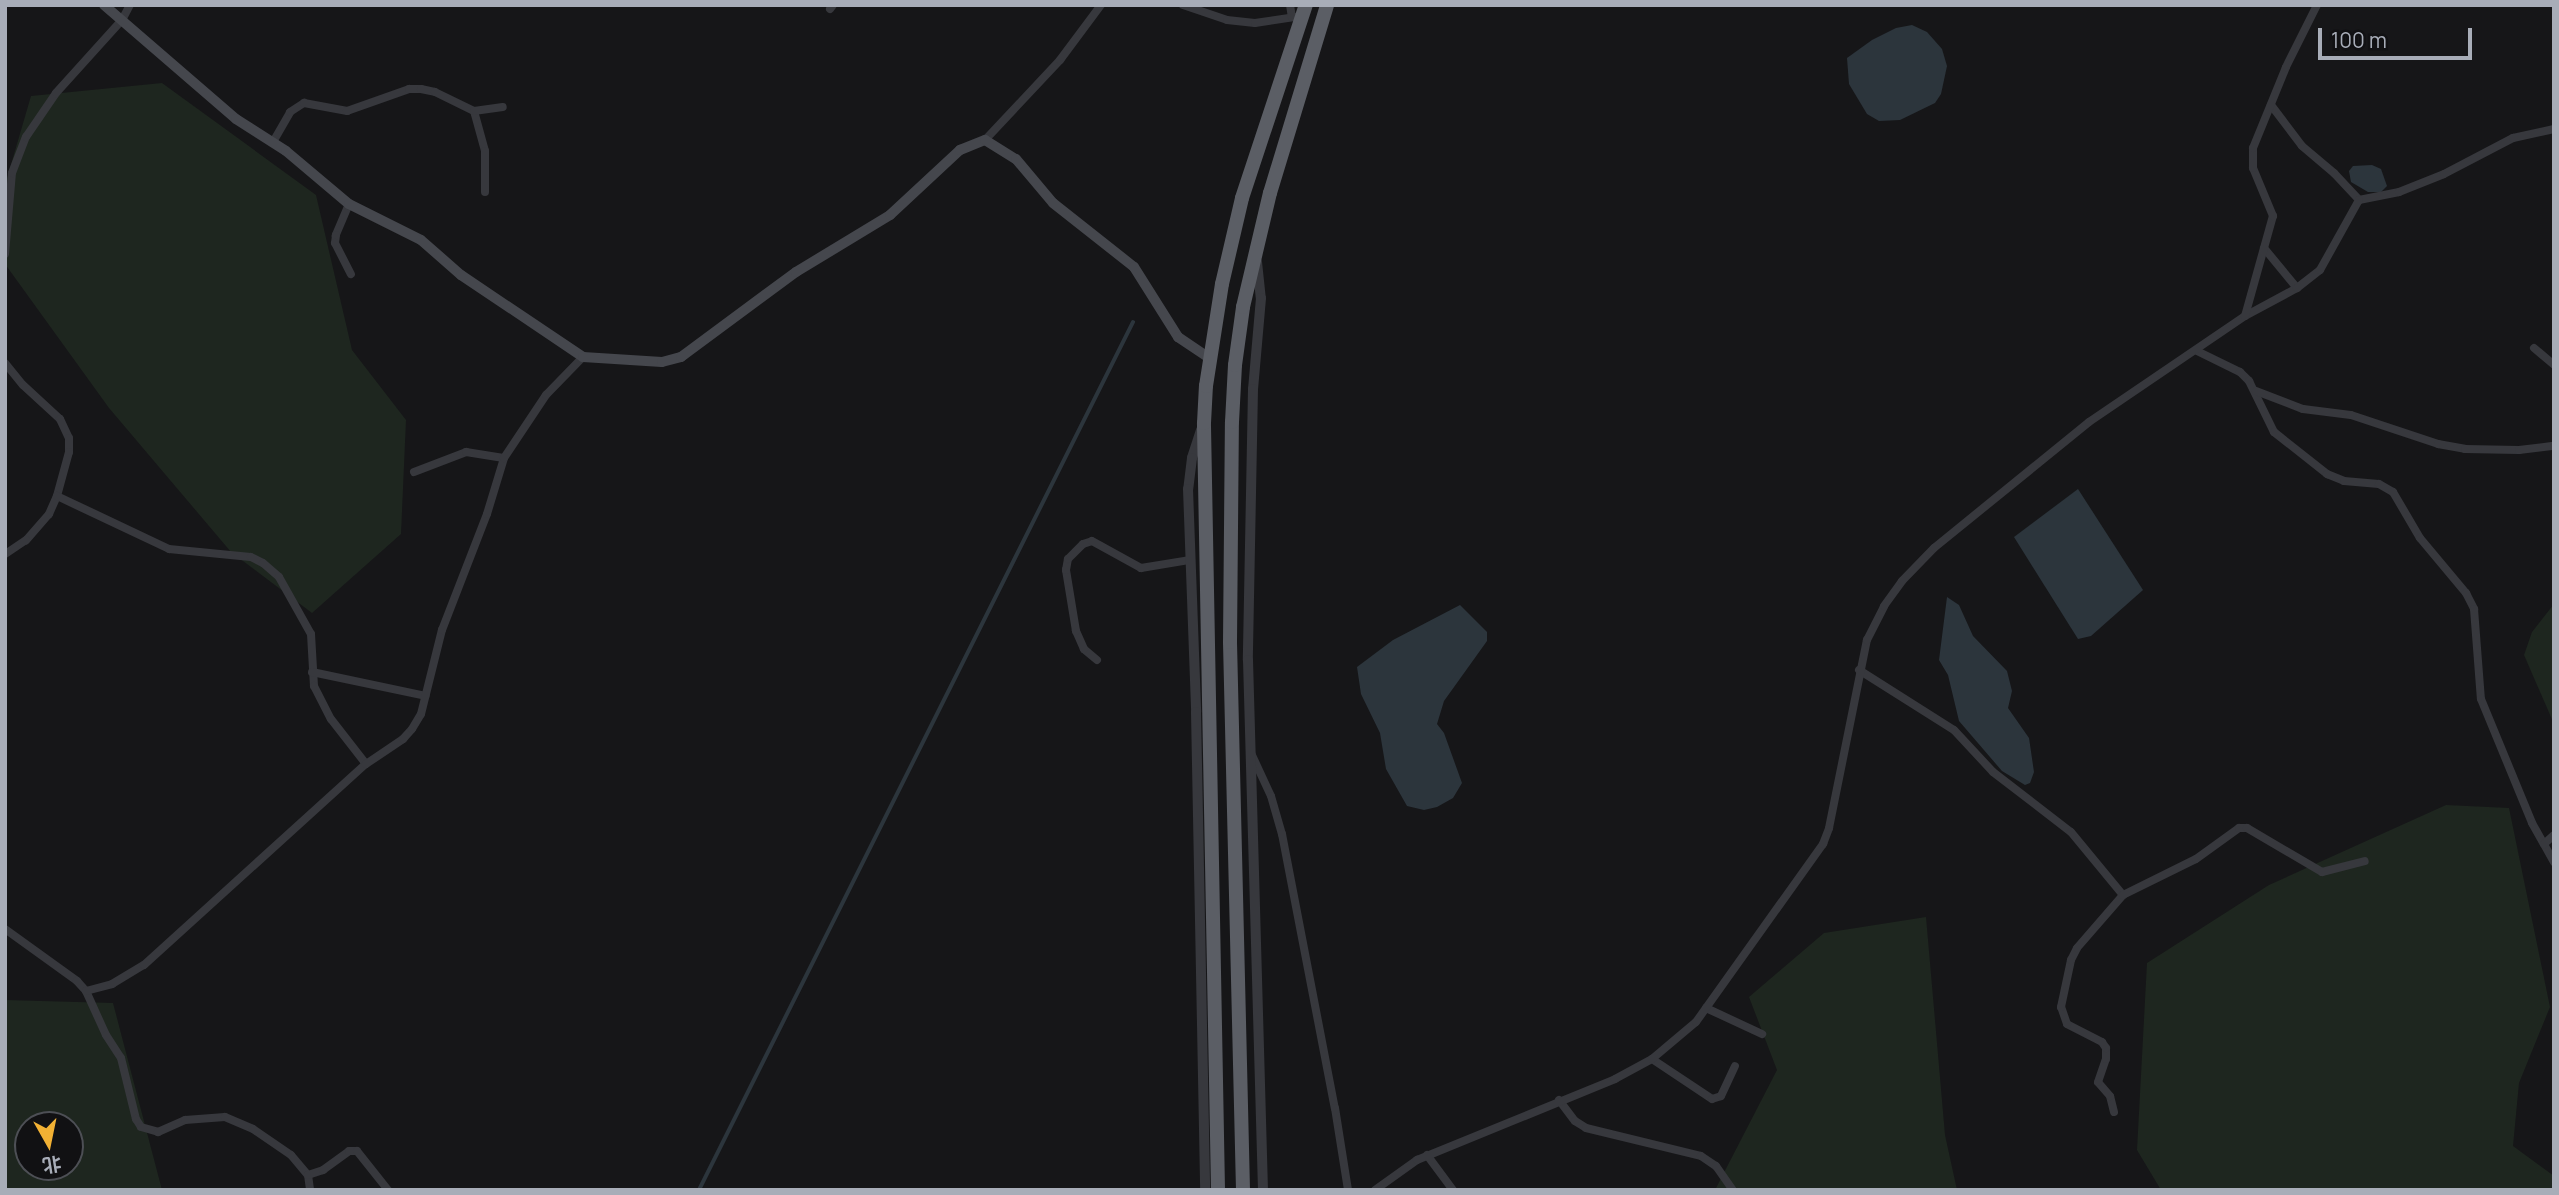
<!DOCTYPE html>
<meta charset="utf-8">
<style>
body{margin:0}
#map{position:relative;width:2559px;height:1195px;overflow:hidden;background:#161618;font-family:Manrope,"Noto Sans SC",sans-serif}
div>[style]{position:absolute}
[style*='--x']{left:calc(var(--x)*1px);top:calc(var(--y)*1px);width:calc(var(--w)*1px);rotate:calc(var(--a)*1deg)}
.green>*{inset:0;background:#1e261f}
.water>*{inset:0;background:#2c353c}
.stream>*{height:3.5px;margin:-1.75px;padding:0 1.75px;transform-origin:1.75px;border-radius:1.75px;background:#2c353c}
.minor>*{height:8px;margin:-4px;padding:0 4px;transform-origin:4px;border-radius:4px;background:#37383d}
.tertiary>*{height:10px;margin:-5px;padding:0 5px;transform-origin:5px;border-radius:5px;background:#37383d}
.secondary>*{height:10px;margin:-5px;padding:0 5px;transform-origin:5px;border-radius:5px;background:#45474d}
.trunk>*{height:14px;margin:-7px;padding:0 7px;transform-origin:7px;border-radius:7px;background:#5b5e65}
span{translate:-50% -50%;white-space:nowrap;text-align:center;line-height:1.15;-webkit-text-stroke:5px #111113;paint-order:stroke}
.frame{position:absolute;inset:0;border:7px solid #a8adb8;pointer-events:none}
.north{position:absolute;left:14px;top:1111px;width:70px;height:70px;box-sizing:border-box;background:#111113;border:2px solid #4d4f55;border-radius:50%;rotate:171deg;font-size:19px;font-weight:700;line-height:28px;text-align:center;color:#a8adb8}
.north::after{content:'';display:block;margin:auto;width:24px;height:32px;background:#f2b134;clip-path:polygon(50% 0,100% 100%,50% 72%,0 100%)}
.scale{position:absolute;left:2318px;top:28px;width:154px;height:32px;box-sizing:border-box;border:4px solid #a8adb8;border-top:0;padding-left:9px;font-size:21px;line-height:24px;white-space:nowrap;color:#a8adb8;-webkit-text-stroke:5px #111113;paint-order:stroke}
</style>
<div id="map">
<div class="green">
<div style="clip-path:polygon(162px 83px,316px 195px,352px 350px,406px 420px,401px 534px,312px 613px,231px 552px,109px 408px,5px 264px,5px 185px,31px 96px)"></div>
<div style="clip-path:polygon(2554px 604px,2554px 724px,2524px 655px,2532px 632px)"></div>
<div style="clip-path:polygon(2446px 805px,2509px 808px,2550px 1007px,2519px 1083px,2513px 1146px,2554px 1176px,2554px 1190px,2161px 1190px,2137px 1150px,2147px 963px,2269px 885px)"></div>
<div style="clip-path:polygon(1926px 917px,1945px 1135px,1957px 1190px,1715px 1190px,1777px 1070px,1749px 997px,1824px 933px)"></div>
<div style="clip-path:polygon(evenodd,5px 1000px,113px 1003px,162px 1190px,5px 1190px,5px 1000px,28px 1125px,70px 1125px,70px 1167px,28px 1167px,28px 1125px)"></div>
</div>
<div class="water">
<div style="clip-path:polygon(1912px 25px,1927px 32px,1942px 49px,1947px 66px,1941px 94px,1935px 103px,1900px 120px,1879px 121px,1867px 114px,1849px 84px,1847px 58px,1872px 40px,1896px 28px)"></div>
<div style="clip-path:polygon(2372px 165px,2381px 169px,2387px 186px,2381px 192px,2368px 192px,2351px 182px,2349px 171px,2353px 166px)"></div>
<div style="clip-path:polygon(2078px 489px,2143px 590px,2091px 636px,2078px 639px,2014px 537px)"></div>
<div style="clip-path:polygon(1947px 597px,1959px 605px,1973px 636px,2007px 671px,2012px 691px,2008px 708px,2029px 738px,2034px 772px,2030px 783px,2025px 785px,2002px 771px,1959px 721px,1948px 675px,1939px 660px)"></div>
<div style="clip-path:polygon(1460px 605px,1487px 632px,1487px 641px,1444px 701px,1437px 724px,1444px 733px,1462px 783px,1453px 798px,1437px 807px,1424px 810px,1407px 806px,1386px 769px,1380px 733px,1361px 694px,1357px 667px,1393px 640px)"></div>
</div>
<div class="stream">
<div style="--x:699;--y:1190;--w:970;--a:-63.43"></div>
</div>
<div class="minor">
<div style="--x:1183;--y:5;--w:46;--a:18.8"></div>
<div style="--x:1227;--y:20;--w:28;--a:6"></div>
<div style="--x:1255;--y:23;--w:48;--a:-8.5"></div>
<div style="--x:1290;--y:5;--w:12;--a:81"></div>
<div style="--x:830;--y:9;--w:5;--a:-53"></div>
<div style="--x:2271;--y:105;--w:51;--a:52.9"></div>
<div style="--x:2302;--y:146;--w:42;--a:40.2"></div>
<div style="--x:2334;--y:173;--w:37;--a:47"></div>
<div style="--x:2359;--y:200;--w:41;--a:-11.3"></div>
<div style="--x:2399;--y:192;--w:48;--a:-21.8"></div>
<div style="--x:2444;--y:174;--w:78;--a:-27.6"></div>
<div style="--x:2513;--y:138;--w:42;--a:-12.4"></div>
<div style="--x:474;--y:111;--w:41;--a:74.6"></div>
<div style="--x:485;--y:151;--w:41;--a:90"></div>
<div style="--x:985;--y:140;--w:110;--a:-46.8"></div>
<div style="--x:1060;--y:60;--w:69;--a:-53.3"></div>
<div style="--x:273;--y:142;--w:34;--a:-60"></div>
<div style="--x:290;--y:112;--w:17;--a:-33"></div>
<div style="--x:304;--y:103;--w:44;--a:10.5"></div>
<div style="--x:347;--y:111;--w:66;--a:-19.5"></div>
<div style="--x:409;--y:89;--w:12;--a:0"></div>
<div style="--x:421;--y:89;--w:14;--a:12"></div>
<div style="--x:435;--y:92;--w:43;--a:26"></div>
<div style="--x:474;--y:111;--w:29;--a:-8"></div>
<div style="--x:349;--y:204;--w:34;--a:113"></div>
<div style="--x:336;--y:235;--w:8;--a:97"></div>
<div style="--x:335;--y:243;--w:35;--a:63"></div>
<div style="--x:2264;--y:248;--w:52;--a:50.5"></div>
<div style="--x:5;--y:254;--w:81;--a:-85.1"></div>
<div style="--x:12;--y:173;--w:39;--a:-69"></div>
<div style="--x:26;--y:137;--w:53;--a:-55.7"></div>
<div style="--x:56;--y:93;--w:98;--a:-47.9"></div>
<div style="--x:122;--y:20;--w:17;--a:-62"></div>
<div style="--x:2245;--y:316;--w:59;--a:-28.3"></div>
<div style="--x:2297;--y:288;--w:29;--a:-38"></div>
<div style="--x:2320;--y:270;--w:80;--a:-60.9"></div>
<div style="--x:2534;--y:348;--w:26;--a:40"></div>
<div style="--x:2197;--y:351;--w:48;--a:26"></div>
<div style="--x:2240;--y:372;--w:13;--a:45"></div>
<div style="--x:2249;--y:381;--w:57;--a:63.9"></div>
<div style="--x:2274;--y:432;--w:68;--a:38.4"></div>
<div style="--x:2327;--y:474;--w:18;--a:22"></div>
<div style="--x:2344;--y:481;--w:35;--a:5"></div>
<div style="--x:2379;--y:484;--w:16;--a:30"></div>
<div style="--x:2393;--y:492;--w:53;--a:59.6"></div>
<div style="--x:2420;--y:538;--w:72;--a:50.1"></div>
<div style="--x:2466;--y:593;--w:18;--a:63"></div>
<div style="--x:2474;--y:609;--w:90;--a:85.6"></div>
<div style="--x:2481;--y:699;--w:134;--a:67.6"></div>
<div style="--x:2532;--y:823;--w:45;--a:60.6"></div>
<div style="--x:5;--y:363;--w:28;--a:51"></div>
<div style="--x:23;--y:385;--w:50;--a:42.6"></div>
<div style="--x:60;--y:419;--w:21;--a:65"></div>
<div style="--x:69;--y:438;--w:14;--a:90"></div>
<div style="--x:69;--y:452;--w:46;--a:105.3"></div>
<div style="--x:57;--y:496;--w:20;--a:114"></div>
<div style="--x:49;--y:514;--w:35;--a:131"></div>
<div style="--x:26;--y:540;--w:25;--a:146"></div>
<div style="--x:2256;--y:391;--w:50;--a:21"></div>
<div style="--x:2303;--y:409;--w:48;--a:7.1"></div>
<div style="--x:2351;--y:415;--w:92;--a:18.4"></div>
<div style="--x:2438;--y:444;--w:27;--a:10"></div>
<div style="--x:2465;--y:449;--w:54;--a:1.1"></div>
<div style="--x:2519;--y:450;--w:35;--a:-7"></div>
<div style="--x:414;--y:472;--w:56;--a:-21"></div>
<div style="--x:466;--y:452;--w:38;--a:9"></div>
<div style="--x:57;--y:496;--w:124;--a:25.3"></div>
<div style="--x:169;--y:549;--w:82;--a:5.6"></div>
<div style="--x:251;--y:557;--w:13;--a:27"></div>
<div style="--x:263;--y:563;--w:21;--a:41"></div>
<div style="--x:279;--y:577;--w:65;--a:60.7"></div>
<div style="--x:311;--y:634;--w:52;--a:86.7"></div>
<div style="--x:314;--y:686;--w:37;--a:63"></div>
<div style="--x:331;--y:719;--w:57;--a:52.1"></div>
<div style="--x:1097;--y:660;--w:17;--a:-140"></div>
<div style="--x:1084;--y:649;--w:20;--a:-114"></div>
<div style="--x:1076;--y:631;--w:62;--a:-99.3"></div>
<div style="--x:1066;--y:570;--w:11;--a:-80"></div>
<div style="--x:1068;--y:559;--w:21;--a:-45"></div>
<div style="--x:1083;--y:544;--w:9;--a:-18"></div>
<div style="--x:1092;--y:541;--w:56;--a:28.9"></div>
<div style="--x:1141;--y:568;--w:50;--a:-9.3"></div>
<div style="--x:1859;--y:670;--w:112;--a:32.3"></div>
<div style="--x:1954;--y:730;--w:57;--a:47.1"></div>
<div style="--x:1993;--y:772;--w:98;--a:37.6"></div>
<div style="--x:2071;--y:832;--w:82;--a:50.5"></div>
<div style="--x:312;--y:672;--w:116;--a:11.9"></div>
<div style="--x:1251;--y:753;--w:47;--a:65.1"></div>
<div style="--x:1271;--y:796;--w:40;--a:74"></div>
<div style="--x:1282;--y:834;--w:279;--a:79.1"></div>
<div style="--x:1335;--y:1108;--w:83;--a:81"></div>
<div style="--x:2544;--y:844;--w:13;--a:-42"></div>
<div style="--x:5;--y:929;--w:89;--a:35.8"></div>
<div style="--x:77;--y:981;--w:13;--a:48"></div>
<div style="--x:86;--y:991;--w:48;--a:65.6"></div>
<div style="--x:106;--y:1035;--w:27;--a:57"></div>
<div style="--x:121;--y:1058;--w:63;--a:76.2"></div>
<div style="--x:136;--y:1119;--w:9;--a:58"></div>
<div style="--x:141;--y:1127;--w:18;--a:16"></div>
<div style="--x:158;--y:1132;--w:30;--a:-24"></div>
<div style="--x:185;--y:1120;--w:40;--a:-4.3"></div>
<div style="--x:225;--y:1117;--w:30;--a:23"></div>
<div style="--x:253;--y:1129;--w:46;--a:34.4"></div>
<div style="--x:291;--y:1155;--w:26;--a:50"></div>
<div style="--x:308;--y:1175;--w:15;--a:82"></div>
<div style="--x:86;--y:991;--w:27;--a:-15"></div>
<div style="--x:112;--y:984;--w:37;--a:-31"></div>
<div style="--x:144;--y:965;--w:299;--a:-42.2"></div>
<div style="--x:366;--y:764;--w:45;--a:-34"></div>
<div style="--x:403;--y:739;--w:13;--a:-48"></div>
<div style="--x:412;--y:729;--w:17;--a:-59"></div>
<div style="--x:421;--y:714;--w:87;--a:-76"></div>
<div style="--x:442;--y:630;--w:124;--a:-68.8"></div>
<div style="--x:487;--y:514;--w:59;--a:-73.1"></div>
<div style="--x:504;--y:458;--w:76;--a:-56.3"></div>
<div style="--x:546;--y:395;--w:53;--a:-45.8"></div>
<div style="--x:1706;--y:1008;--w:62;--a:24.9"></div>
<div style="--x:1652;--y:1059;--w:72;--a:33.7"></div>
<div style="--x:1712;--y:1099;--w:9;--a:-18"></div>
<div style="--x:1721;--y:1096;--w:33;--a:-65"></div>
<div style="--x:1559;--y:1100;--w:26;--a:53"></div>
<div style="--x:1575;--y:1121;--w:13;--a:32"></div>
<div style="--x:1586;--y:1128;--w:118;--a:13.7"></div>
<div style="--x:1701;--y:1156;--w:18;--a:34"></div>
<div style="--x:1716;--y:1166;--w:29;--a:55"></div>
<div style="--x:2114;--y:1112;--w:16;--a:-104"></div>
<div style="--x:2110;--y:1096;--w:18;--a:-131"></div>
<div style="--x:2098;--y:1082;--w:24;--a:-71"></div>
<div style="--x:2106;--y:1059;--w:11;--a:-90"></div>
<div style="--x:2106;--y:1048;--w:7;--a:-124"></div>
<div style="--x:2102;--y:1042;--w:39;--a:-153"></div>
<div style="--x:2067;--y:1024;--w:18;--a:-109"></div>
<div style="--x:2061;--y:1007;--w:48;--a:-78"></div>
<div style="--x:2071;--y:960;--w:13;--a:-63"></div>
<div style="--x:2077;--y:948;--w:70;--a:-49"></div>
<div style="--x:2123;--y:895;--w:81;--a:-26.3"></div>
<div style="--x:2196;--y:859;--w:53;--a:-35.8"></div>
<div style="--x:2239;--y:828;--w:8;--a:0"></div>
<div style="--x:2247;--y:828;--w:87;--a:30.4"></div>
<div style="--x:2322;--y:872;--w:44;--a:-14.3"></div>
<div style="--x:1427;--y:1155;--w:44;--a:53.4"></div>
<div style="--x:308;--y:1175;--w:16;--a:-18"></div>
<div style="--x:323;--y:1170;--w:32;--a:-36"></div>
<div style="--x:349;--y:1151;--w:8;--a:0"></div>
<div style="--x:357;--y:1151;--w:50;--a:51.5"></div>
<div style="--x:1375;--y:1190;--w:52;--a:-35.5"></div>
<div style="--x:1417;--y:1160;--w:214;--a:-22.2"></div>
<div style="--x:1615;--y:1079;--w:42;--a:-28.4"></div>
<div style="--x:1652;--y:1059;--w:57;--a:-40.1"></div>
<div style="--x:1696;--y:1022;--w:219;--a:-54.5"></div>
<div style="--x:1823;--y:844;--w:17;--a:-69"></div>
<div style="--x:1829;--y:828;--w:192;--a:-78.6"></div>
<div style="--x:1867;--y:640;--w:38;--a:-63"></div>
<div style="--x:1884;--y:606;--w:31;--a:-54"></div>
<div style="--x:1902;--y:581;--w:46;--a:-45.9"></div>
<div style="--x:1934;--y:548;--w:200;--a:-39.1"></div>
<div style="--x:2089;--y:422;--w:189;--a:-34.2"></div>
<div style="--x:2245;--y:316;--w:104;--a:-74.4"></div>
<div style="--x:2273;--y:216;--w:52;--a:-112.6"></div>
<div style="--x:2253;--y:168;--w:20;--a:-90"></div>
<div style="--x:2253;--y:148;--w:87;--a:-67.8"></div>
<div style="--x:2286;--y:67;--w:69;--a:-63.4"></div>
</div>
<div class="tertiary">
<div style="--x:1257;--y:262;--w:36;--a:84"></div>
<div style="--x:1261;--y:298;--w:91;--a:95"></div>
<div style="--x:1253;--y:389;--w:271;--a:91.1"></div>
<div style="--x:1248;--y:660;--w:530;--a:88.38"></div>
<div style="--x:1201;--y:430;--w:29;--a:108"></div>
<div style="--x:1192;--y:458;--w:31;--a:97"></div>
<div style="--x:1188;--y:489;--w:223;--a:87.9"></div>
<div style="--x:1196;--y:712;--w:478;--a:88.9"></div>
</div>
<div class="secondary">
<div style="--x:104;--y:5;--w:174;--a:40.8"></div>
<div style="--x:236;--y:119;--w:59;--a:32.6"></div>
<div style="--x:286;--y:151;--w:82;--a:40.1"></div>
<div style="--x:349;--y:204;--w:80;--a:26.6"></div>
<div style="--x:421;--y:240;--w:53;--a:41.2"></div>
<div style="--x:461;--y:275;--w:147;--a:33.9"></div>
<div style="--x:583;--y:357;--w:79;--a:3.6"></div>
<div style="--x:662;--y:362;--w:20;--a:-15"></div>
<div style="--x:681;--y:357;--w:143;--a:-36.5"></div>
<div style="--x:796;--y:272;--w:110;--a:-31.2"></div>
<div style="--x:890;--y:215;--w:96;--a:-42.9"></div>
<div style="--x:960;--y:150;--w:27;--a:-22"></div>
<div style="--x:985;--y:140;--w:36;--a:32"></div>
<div style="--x:1016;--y:159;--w:57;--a:49.9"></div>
<div style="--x:1053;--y:203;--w:103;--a:38.3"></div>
<div style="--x:1134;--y:267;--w:83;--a:57.8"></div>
<div style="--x:1178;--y:337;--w:37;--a:34"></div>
</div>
<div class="trunk">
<div style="--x:1218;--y:1190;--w:767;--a:-91.05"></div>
<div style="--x:1204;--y:423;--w:37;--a:-87"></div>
<div style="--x:1206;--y:386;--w:103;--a:-81.1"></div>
<div style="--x:1222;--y:284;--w:88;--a:-76.9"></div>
<div style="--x:1242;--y:198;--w:203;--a:-71.7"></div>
<div style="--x:1243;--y:1190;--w:548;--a:-91.36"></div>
<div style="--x:1230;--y:642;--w:220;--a:-89.5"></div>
<div style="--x:1232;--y:422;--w:57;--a:-87"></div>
<div style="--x:1235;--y:365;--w:59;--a:-82.1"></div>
<div style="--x:1243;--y:307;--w:117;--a:-76.7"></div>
<div style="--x:1270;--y:193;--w:196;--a:-73.1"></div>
</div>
<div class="frame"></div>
<div class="north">北</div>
<div class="scale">100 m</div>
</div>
